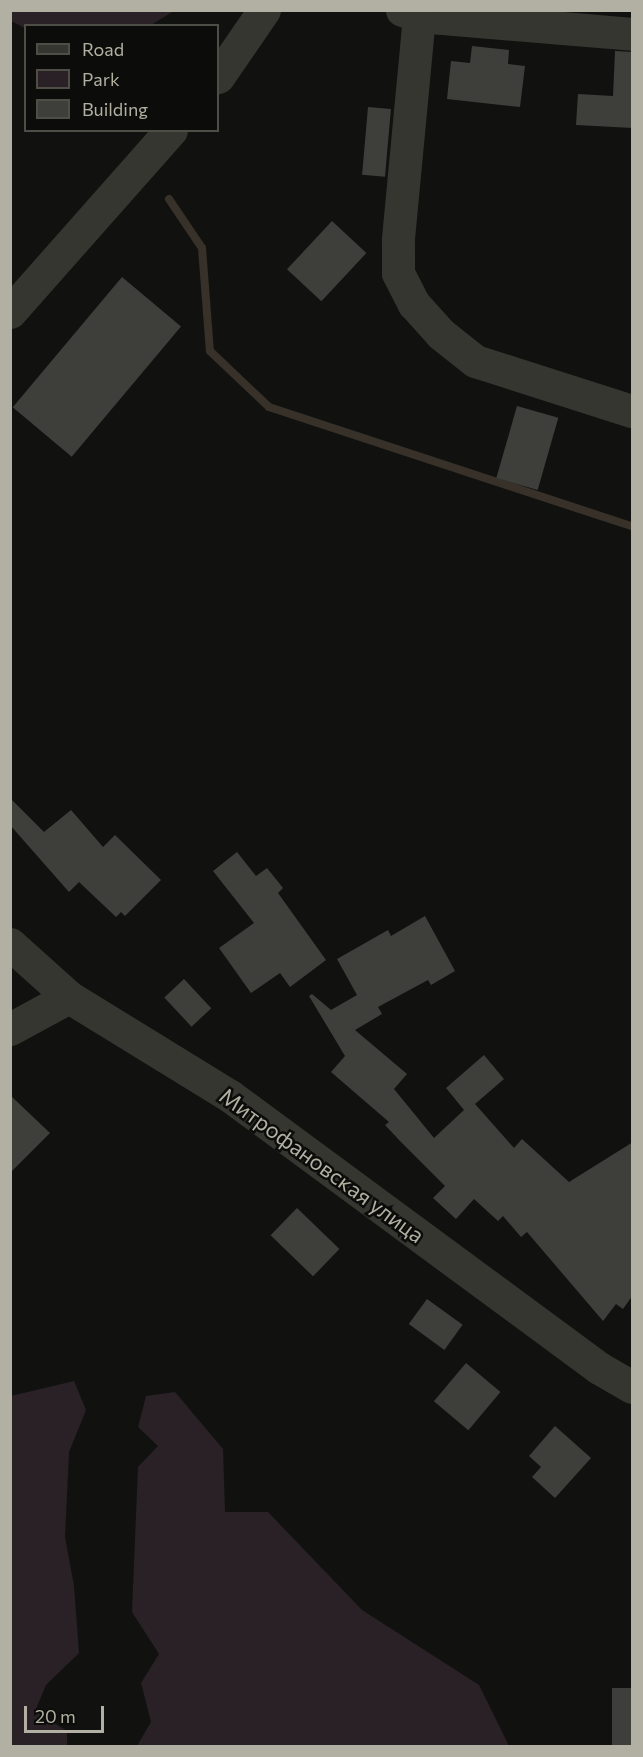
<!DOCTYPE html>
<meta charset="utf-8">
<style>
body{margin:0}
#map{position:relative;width:643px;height:1757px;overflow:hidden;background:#111210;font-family:Commissioner,sans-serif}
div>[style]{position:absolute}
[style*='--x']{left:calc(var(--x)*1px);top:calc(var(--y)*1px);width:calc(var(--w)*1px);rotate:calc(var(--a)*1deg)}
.green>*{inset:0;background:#292126}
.stream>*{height:8px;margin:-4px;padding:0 4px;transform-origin:4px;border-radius:4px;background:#373129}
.building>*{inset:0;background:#3e3f3a;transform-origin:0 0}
.minor>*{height:33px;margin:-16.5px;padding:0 16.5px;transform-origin:16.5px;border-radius:16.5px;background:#363631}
span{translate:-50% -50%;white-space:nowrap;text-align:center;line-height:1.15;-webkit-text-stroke:5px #0c0d0b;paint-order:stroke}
.street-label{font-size:22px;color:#b2b0a2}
.frame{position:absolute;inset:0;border:12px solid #b2b0a2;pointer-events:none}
.legend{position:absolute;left:24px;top:24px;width:195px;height:108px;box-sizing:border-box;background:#0c0d0b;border:2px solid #4e4e47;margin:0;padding:8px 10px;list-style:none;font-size:18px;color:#b2b0a2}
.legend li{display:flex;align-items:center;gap:12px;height:30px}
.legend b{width:30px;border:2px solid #4e4e47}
.scale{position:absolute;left:24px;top:1706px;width:80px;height:27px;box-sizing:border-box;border:3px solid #b2b0a2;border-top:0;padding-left:8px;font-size:18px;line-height:21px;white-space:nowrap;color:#b2b0a2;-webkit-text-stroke:4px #0c0d0b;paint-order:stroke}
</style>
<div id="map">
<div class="green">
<div style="clip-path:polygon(10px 11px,11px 10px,174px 11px,151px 25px,25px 28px,11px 21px)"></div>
<div style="clip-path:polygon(74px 1381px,86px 1410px,69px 1452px,65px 1537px,74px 1586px,79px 1653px,46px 1685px,35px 1711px,67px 1731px,67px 1746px,11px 1746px,11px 1396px)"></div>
<div style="clip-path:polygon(175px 1392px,223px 1449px,225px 1512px,268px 1512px,362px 1610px,479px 1685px,509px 1746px,137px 1746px,151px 1722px,141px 1683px,159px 1654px,132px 1612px,138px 1467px,158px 1446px,138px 1427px,146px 1396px)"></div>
</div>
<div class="stream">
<div style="--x:169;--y:199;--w:59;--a:56"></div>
<div style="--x:202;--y:248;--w:103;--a:85.6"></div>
<div style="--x:210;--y:351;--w:81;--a:43.5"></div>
<div style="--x:269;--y:407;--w:382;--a:18.2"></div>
</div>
<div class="building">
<div style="clip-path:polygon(472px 46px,509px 50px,508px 64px,525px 66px,520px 107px,447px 99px,451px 61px,470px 63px)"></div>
<div style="clip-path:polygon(615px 51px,633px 52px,633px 128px,576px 125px,578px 94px,613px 96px)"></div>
<div style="left:368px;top:107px;width:23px;height:68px;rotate:5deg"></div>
<div style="left:332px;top:221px;width:47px;height:66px;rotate:43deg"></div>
<div style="left:122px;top:277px;width:77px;height:170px;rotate:40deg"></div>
<div style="left:517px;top:406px;width:43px;height:75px;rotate:16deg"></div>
<div style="clip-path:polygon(10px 798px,44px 832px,71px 810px,103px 847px,115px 835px,161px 880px,125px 916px,121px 912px,116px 917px,79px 882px,69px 892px,10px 825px)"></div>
<div style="clip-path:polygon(237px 852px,256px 876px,267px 868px,283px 888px,278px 893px,326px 960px,290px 987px,280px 973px,251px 993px,219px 948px,254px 923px,213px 871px)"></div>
<div style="clip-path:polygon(425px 916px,455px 971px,431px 985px,428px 980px,378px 1007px,382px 1014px,355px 1030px,407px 1074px,394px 1089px,434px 1138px,464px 1110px,446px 1088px,484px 1055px,504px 1079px,475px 1104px,514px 1148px,522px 1139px,569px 1182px,633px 1142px,633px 1295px,623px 1309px,616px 1304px,603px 1321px,527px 1232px,521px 1237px,503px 1216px,498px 1221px,474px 1199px,456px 1219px,433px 1198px,445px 1186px,400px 1141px,385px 1125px,389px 1122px,331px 1072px,345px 1056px,309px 996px,312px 994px,331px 1010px,357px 995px,337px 959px,388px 930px,391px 936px)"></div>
<div style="left:184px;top:979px;width:40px;height:27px;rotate:47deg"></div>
<div style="clip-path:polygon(10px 1095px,50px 1133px,10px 1173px)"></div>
<div style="left:297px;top:1208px;width:59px;height:38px;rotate:44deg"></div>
<div style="left:427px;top:1299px;width:44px;height:31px;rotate:36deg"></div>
<div style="left:466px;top:1363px;width:45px;height:50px;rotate:40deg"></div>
<div style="clip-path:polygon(555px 1426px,591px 1458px,555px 1498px,532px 1477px,541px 1467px,529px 1456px)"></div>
<div style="left:633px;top:1688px;width:58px;height:21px;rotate:90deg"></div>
</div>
<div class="minor">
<div style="--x:402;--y:10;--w:18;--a:19"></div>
<div style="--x:419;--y:16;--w:214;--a:4.8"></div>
<div style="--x:419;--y:16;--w:225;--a:95.4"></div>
<div style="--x:398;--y:240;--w:33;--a:90"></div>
<div style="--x:398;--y:273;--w:35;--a:63"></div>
<div style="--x:414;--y:304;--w:40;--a:48"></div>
<div style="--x:441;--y:334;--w:43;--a:38.5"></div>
<div style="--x:475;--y:361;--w:165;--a:17.7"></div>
<div style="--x:218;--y:77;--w:81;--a:-55.5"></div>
<div style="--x:10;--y:312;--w:243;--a:-48.5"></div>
<div style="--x:10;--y:944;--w:79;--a:41.9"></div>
<div style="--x:69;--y:997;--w:189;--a:31.6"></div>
<div style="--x:230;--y:1096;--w:458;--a:36.4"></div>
<div style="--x:599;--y:1368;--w:38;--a:30"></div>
<div style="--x:10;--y:1029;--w:67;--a:-28.5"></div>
</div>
<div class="street-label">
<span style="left:322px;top:1165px;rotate:36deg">Митрофановская улица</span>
</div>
<div class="frame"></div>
<ul class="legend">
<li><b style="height:8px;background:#363631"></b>Road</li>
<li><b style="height:16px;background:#292126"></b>Park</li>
<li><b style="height:16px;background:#3e3f3a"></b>Building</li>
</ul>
<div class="scale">20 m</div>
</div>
